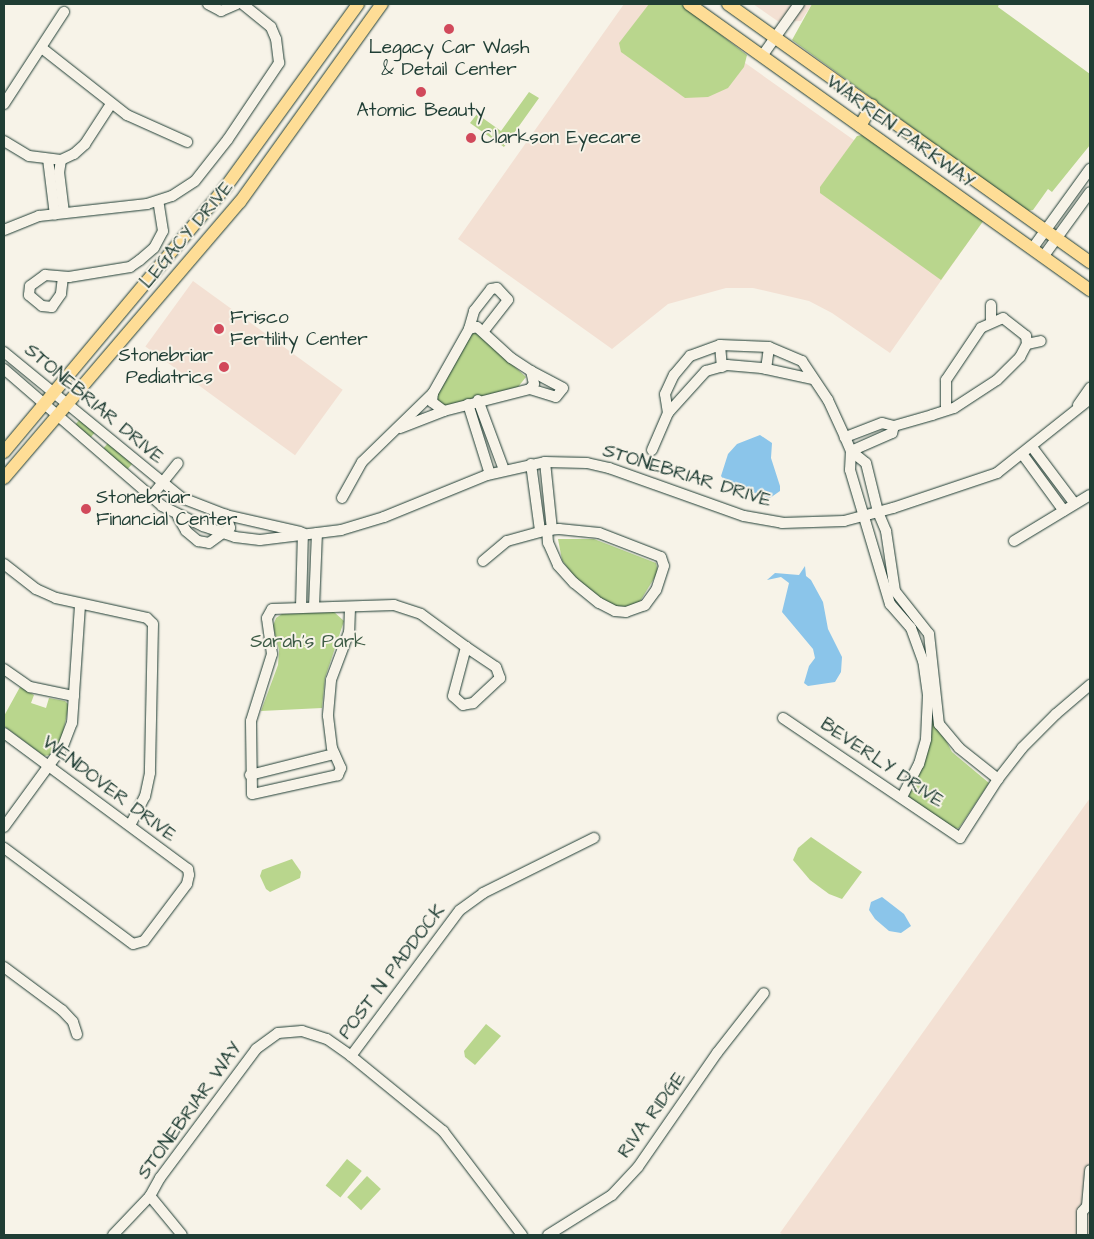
<!DOCTYPE html>
<style>
body{margin:0}
#map{position:relative;width:1094px;height:1239px;overflow:hidden;background:#f7f3e8;font-family:"Architects Daughter",sans-serif}
div>[style]{position:absolute}
[style*='--x']{left:calc(var(--x)*1px);top:calc(var(--y)*1px);width:calc(var(--w)*1px);rotate:calc(var(--a)*1deg)}
.built>*{inset:0;background:#f3e0d3;transform-origin:0 0}
.green>*{inset:0;background:#b9d68d;transform-origin:0 0}
.water>*{inset:0;background:#8bc5ea}
.roads{filter:drop-shadow(0 0 1px #1f3d34) drop-shadow(0 0 1px #1f3d34)}
.minor>*{height:10px;margin:-5px;padding:0 5px;transform-origin:5px;border-radius:5px;background:#f7f3e8}
.major>*{height:12px;margin:-6px;padding:0 6px;transform-origin:6px;border-radius:6px;background:#fedd96}
.dots>*{width:14px;height:14px;translate:-50% -50%;box-sizing:border-box;border:2px solid #f7f3e8;border-radius:50%}
span{translate:-50% -50%;white-space:nowrap;text-align:center;line-height:1.15;-webkit-text-stroke:4px #f7f3e8;paint-order:stroke}
.poi-label{font-size:19px;color:#1f3d34}
.left{translate:0 -50%;text-align:left}
.right{translate:-100% -50%;text-align:right}
.street-label{font-size:19px;color:#1f3d34}
.park-label{font-size:19px;color:#3e5c46}
.frame{position:absolute;inset:0;border:5px solid #1f3d34;pointer-events:none}
</style>
<div id="map">
<div class="built">
<div style="clip-path:polygon(624px 4px,662px 4px,978px 228px,890px 353px,832px 313px,809px 301px,753px 288px,726px 288px,668px 304px,612px 349px,458px 239px)"></div>
<div style="clip-path:polygon(753px 4px,812px 4px,801px 21px,779px 22px)"></div>
<div style="left:193px;top:281px;width:185px;height:81px;rotate:36deg"></div>
<div style="clip-path:polygon(1090px 798px,1090px 1235px,784px 1235px,780px 1233px)"></div>
</div>
<div class="green">
<div style="clip-path:polygon(649px 4px,681px 4px,747px 55px,744px 67px,728px 88px,708px 97px,685px 98px,621px 52px,619px 43px)"></div>
<div style="clip-path:polygon(812px 4px,999px 4px,998px 7px,1090px 74px,1090px 145px,1052px 192px,1048px 189px,1033px 210px,1027px 211px,792px 40px)"></div>
<div style="clip-path:polygon(529px 92px,539px 98px,504px 147px,470px 123px,477px 114px,501px 131px)"></div>
<div style="clip-path:polygon(862px 135px,984px 220px,941px 280px,820px 193px,820px 187px,857px 136px)"></div>
<div style="clip-path:polygon(472px 333px,478px 333px,526px 377px,518px 387px,444px 406px,436px 402px,436px 392px,468px 335px)"></div>
<div style="left:81px;top:418px;width:20px;height:11px;rotate:41deg"></div>
<div style="left:108px;top:443px;width:32px;height:9px;rotate:41deg"></div>
<div style="clip-path:polygon(558px 539px,594px 539px,656px 563px,658px 572px,639px 603px,618px 609px,605px 603px,571px 573px,562px 560px)"></div>
<div style="clip-path:polygon(334px 612px,344px 621px,325px 678px,322px 708px,261px 711px,278px 665px,279px 650px,273px 626px,276px 618px,282px 614px)"></div>
<div style="clip-path:polygon(20px 687px,34px 695px,31px 703px,46px 708px,49px 698px,65px 701px,69px 705px,62px 737px,50px 755px,44px 756px,4px 726px,4px 716px)"></div>
<div style="clip-path:polygon(932px 719px,935px 719px,952px 752px,989px 783px,959px 828px,951px 830px,910px 799px,908px 792px,928px 751px)"></div>
<div style="clip-path:polygon(811px 837px,862px 872px,842px 899px,829px 894px,810px 880px,793px 860px,798px 848px)"></div>
<div style="clip-path:polygon(292px 859px,301px 872px,300px 878px,270px 892px,266px 889px,260px 876px,262px 870px)"></div>
<div style="clip-path:polygon(486px 1024px,501px 1036px,475px 1065px,465px 1057px,464px 1051px)"></div>
<div style="left:347px;top:1159px;width:19px;height:34px;rotate:39deg"></div>
<div style="left:367px;top:1176px;width:19px;height:29px;rotate:43deg"></div>
</div>
<div class="water">
<div style="clip-path:polygon(760px 435px,772px 443px,771px 458px,780px 486px,780px 491px,770px 498px,727px 484px,721px 476px,728px 454px,737px 444px)"></div>
<div style="clip-path:polygon(805px 566px,806px 576px,811px 580px,823px 602px,828px 629px,842px 657px,841px 672px,835px 682px,808px 686px,804px 683px,809px 666px,815px 658px,813px 649px,782px 612px,789px 583px,781px 577px,767px 580px,775px 573px,799px 575px)"></div>
<div style="clip-path:polygon(882px 897px,904px 914px,911px 926px,901px 933px,889px 931px,875px 919px,869px 910px,871px 902px)"></div>
</div>
<div class="roads">
<div class="minor">
<div style="--x:208;--y:4;--w:15;--a:28"></div>
<div style="--x:221;--y:11;--w:17;--a:-24"></div>
<div style="--x:43;--y:49;--w:107;--a:38.2"></div>
<div style="--x:127;--y:115;--w:66;--a:24.2"></div>
<div style="--x:762;--y:56;--w:64;--a:-54.6"></div>
<div style="--x:4;--y:104;--w:110;--a:-56.9"></div>
<div style="--x:4;--y:141;--w:29;--a:31"></div>
<div style="--x:29;--y:156;--w:32;--a:7"></div>
<div style="--x:61;--y:160;--w:14;--a:-25"></div>
<div style="--x:74;--y:154;--w:15;--a:-42"></div>
<div style="--x:85;--y:144;--w:48;--a:-57"></div>
<div style="--x:48;--y:159;--w:56;--a:82.9"></div>
<div style="--x:61;--y:160;--w:12;--a:99"></div>
<div style="--x:59;--y:172;--w:41;--a:83"></div>
<div style="--x:4;--y:230;--w:38;--a:-22"></div>
<div style="--x:39;--y:216;--w:109;--a:-6.3"></div>
<div style="--x:147;--y:204;--w:26;--a:-18"></div>
<div style="--x:172;--y:196;--w:27;--a:-33"></div>
<div style="--x:195;--y:181;--w:53;--a:-51.8"></div>
<div style="--x:228;--y:139;--w:92;--a:-56.1"></div>
<div style="--x:279;--y:63;--w:24;--a:-97"></div>
<div style="--x:276;--y:39;--w:13;--a:-113"></div>
<div style="--x:271;--y:27;--w:36;--a:-141"></div>
<div style="--x:1032;--y:249;--w:99;--a:-54.1"></div>
<div style="--x:1043;--y:257;--w:80;--a:-54.1"></div>
<div style="--x:63;--y:277;--w:17;--a:97"></div>
<div style="--x:61;--y:294;--w:16;--a:125"></div>
<div style="--x:52;--y:307;--w:10;--a:-174"></div>
<div style="--x:42;--y:306;--w:17;--a:-140"></div>
<div style="--x:29;--y:295;--w:9;--a:-84"></div>
<div style="--x:30;--y:286;--w:19;--a:-36"></div>
<div style="--x:45;--y:275;--w:24;--a:5"></div>
<div style="--x:69;--y:277;--w:62;--a:-9.3"></div>
<div style="--x:130;--y:267;--w:12;--a:-35"></div>
<div style="--x:140;--y:260;--w:18;--a:-41"></div>
<div style="--x:154;--y:248;--w:19;--a:-62"></div>
<div style="--x:163;--y:231;--w:30;--a:-99"></div>
<div style="--x:991;--y:305;--w:16;--a:90"></div>
<div style="--x:477;--y:327;--w:46;--a:42.4"></div>
<div style="--x:511;--y:358;--w:24;--a:33"></div>
<div style="--x:531;--y:371;--w:13;--a:77"></div>
<div style="--x:534;--y:384;--w:6;--a:129"></div>
<div style="--x:530;--y:389;--w:89;--a:165.7"></div>
<div style="--x:444;--y:411;--w:15;--a:-143"></div>
<div style="--x:432;--y:402;--w:9;--a:-84"></div>
<div style="--x:433;--y:393;--w:73;--a:-60.6"></div>
<div style="--x:469;--y:329;--w:8;--a:-14"></div>
<div style="--x:469;--y:329;--w:19;--a:-74"></div>
<div style="--x:474;--y:311;--w:28;--a:-52"></div>
<div style="--x:491;--y:289;--w:6;--a:-9"></div>
<div style="--x:497;--y:288;--w:16;--a:47"></div>
<div style="--x:508;--y:300;--w:39;--a:128"></div>
<div style="--x:1027;--y:344;--w:14;--a:-12"></div>
<div style="--x:720;--y:345;--w:22;--a:85"></div>
<div style="--x:4;--y:352;--w:230;--a:39.4"></div>
<div style="--x:182;--y:498;--w:47;--a:21.1"></div>
<div style="--x:226;--y:515;--w:76;--a:12.9"></div>
<div style="--x:4;--y:369;--w:209;--a:40.9"></div>
<div style="--x:162;--y:506;--w:46;--a:26"></div>
<div style="--x:203;--y:526;--w:34;--a:19"></div>
<div style="--x:235;--y:537;--w:25;--a:7"></div>
<div style="--x:260;--y:540;--w:82;--a:-7"></div>
<div style="--x:341;--y:530;--w:45;--a:-16.8"></div>
<div style="--x:384;--y:517;--w:111;--a:-22.2"></div>
<div style="--x:487;--y:475;--w:59;--a:-12.6"></div>
<div style="--x:545;--y:462;--w:42;--a:1.4"></div>
<div style="--x:587;--y:463;--w:23;--a:13"></div>
<div style="--x:609;--y:468;--w:143;--a:19.6"></div>
<div style="--x:744;--y:516;--w:39;--a:10"></div>
<div style="--x:782;--y:523;--w:62;--a:-1.8"></div>
<div style="--x:844;--y:521;--w:51;--a:-14.9"></div>
<div style="--x:893;--y:508;--w:110;--a:-18.6"></div>
<div style="--x:997;--y:473;--w:119;--a:-38.5"></div>
<div style="--x:766;--y:369;--w:22;--a:-82"></div>
<div style="--x:530;--y:389;--w:27;--a:17"></div>
<div style="--x:556;--y:397;--w:11;--a:-52"></div>
<div style="--x:563;--y:388;--w:36;--a:-152"></div>
<div style="--x:478;--y:400;--w:75;--a:69.6"></div>
<div style="--x:468;--y:404;--w:73;--a:72.6"></div>
<div style="--x:1078;--y:405;--w:21;--a:-55"></div>
<div style="--x:668;--y:413;--w:19;--a:-99"></div>
<div style="--x:665;--y:394;--w:21;--a:-65"></div>
<div style="--x:674;--y:375;--w:25;--a:-50"></div>
<div style="--x:690;--y:356;--w:32;--a:-20"></div>
<div style="--x:720;--y:345;--w:49;--a:2.3"></div>
<div style="--x:769;--y:347;--w:36;--a:23"></div>
<div style="--x:802;--y:361;--w:47;--a:56.3"></div>
<div style="--x:828;--y:400;--w:41;--a:65.3"></div>
<div style="--x:845;--y:437;--w:15;--a:67"></div>
<div style="--x:851;--y:451;--w:45;--a:-23.7"></div>
<div style="--x:892;--y:433;--w:7;--a:-74"></div>
<div style="--x:894;--y:426;--w:12;--a:-166"></div>
<div style="--x:882;--y:423;--w:40;--a:159"></div>
<div style="--x:894;--y:426;--w:40;--a:-16"></div>
<div style="--x:932;--y:415;--w:23;--a:-18"></div>
<div style="--x:954;--y:408;--w:51;--a:-33.1"></div>
<div style="--x:997;--y:380;--w:33;--a:-45"></div>
<div style="--x:1020;--y:357;--w:15;--a:-62"></div>
<div style="--x:1027;--y:344;--w:8;--a:-97"></div>
<div style="--x:1026;--y:336;--w:29;--a:-142"></div>
<div style="--x:1003;--y:318;--w:24;--a:156"></div>
<div style="--x:981;--y:328;--w:63;--a:123.9"></div>
<div style="--x:946;--y:380;--w:30;--a:90"></div>
<div style="--x:400;--y:428;--w:47;--a:-21.1"></div>
<div style="--x:1032;--y:447;--w:71;--a:53"></div>
<div style="--x:652;--y:450;--w:40;--a:-66.6"></div>
<div style="--x:668;--y:413;--w:57;--a:-47.9"></div>
<div style="--x:706;--y:371;--w:22;--a:-16"></div>
<div style="--x:727;--y:365;--w:35;--a:5"></div>
<div style="--x:762;--y:368;--w:51;--a:12.4"></div>
<div style="--x:1023;--y:455;--w:69;--a:53.8"></div>
<div style="--x:545;--y:462;--w:68;--a:84.1"></div>
<div style="--x:531;--y:464;--w:68;--a:82.3"></div>
<div style="--x:151;--y:497;--w:43;--a:-51.5"></div>
<div style="--x:342;--y:498;--w:41;--a:-60.9"></div>
<div style="--x:362;--y:462;--w:99;--a:-44.2"></div>
<div style="--x:178;--y:517;--w:16;--a:60"></div>
<div style="--x:186;--y:531;--w:16;--a:40"></div>
<div style="--x:198;--y:541;--w:11;--a:10"></div>
<div style="--x:209;--y:543;--w:26;--a:-36"></div>
<div style="--x:230;--y:528;--w:14;--a:-107"></div>
<div style="--x:559;--y:529;--w:40;--a:5.7"></div>
<div style="--x:599;--y:533;--w:66;--a:21.2"></div>
<div style="--x:661;--y:557;--w:9;--a:72"></div>
<div style="--x:664;--y:566;--w:25;--a:108"></div>
<div style="--x:656;--y:590;--w:19;--a:126"></div>
<div style="--x:645;--y:605;--w:20;--a:160"></div>
<div style="--x:626;--y:612;--w:11;--a:-175"></div>
<div style="--x:615;--y:611;--w:18;--a:-153"></div>
<div style="--x:599;--y:603;--w:32;--a:-141"></div>
<div style="--x:574;--y:583;--w:24;--a:-132"></div>
<div style="--x:558;--y:565;--w:24;--a:-114"></div>
<div style="--x:548;--y:543;--w:13;--a:-94"></div>
<div style="--x:547;--y:530;--w:12;--a:-5"></div>
<div style="--x:1014;--y:541;--w:89;--a:-31.2"></div>
<div style="--x:483;--y:561;--w:31;--a:-40"></div>
<div style="--x:507;--y:541;--w:41;--a:-15.4"></div>
<div style="--x:4;--y:564;--w:41;--a:38"></div>
<div style="--x:36;--y:589;--w:22;--a:24"></div>
<div style="--x:56;--y:598;--w:93;--a:12.4"></div>
<div style="--x:147;--y:618;--w:8;--a:45"></div>
<div style="--x:153;--y:624;--w:149;--a:91.2"></div>
<div style="--x:150;--y:773;--w:24;--a:102"></div>
<div style="--x:145;--y:796;--w:33;--a:117"></div>
<div style="--x:301;--y:607;--w:74;--a:-88.5"></div>
<div style="--x:314;--y:607;--w:74;--a:-87.7"></div>
<div style="--x:350;--y:608;--w:24;--a:92"></div>
<div style="--x:349;--y:632;--w:51;--a:110.6"></div>
<div style="--x:331;--y:680;--w:36;--a:95"></div>
<div style="--x:328;--y:716;--w:32;--a:83"></div>
<div style="--x:332;--y:748;--w:22;--a:66"></div>
<div style="--x:341;--y:768;--w:8;--a:113"></div>
<div style="--x:338;--y:775;--w:88;--a:167.5"></div>
<div style="--x:252;--y:794;--w:73;--a:-90.8"></div>
<div style="--x:251;--y:721;--w:70;--a:-72.6"></div>
<div style="--x:272;--y:654;--w:36;--a:-98"></div>
<div style="--x:267;--y:618;--w:10;--a:-61"></div>
<div style="--x:272;--y:609;--w:122;--a:-1.9"></div>
<div style="--x:394;--y:605;--w:28;--a:18"></div>
<div style="--x:421;--y:614;--w:56;--a:36.3"></div>
<div style="--x:466;--y:647;--w:36;--a:34"></div>
<div style="--x:496;--y:667;--w:12;--a:70"></div>
<div style="--x:500;--y:678;--w:37;--a:137"></div>
<div style="--x:473;--y:703;--w:10;--a:169"></div>
<div style="--x:463;--y:705;--w:13;--a:-138"></div>
<div style="--x:453;--y:696;--w:51;--a:-75.1"></div>
<div style="--x:4;--y:669;--w:32;--a:35"></div>
<div style="--x:30;--y:687;--w:45;--a:11.6"></div>
<div style="--x:783;--y:718;--w:214;--a:34.1"></div>
<div style="--x:960;--y:838;--w:70;--a:-57.2"></div>
<div style="--x:998;--y:779;--w:39;--a:-52"></div>
<div style="--x:1022;--y:748;--w:48;--a:-45"></div>
<div style="--x:1056;--y:714;--w:45;--a:-40.5"></div>
<div style="--x:4;--y:733;--w:229;--a:36.5"></div>
<div style="--x:188;--y:869;--w:6;--a:81"></div>
<div style="--x:189;--y:875;--w:9;--a:103"></div>
<div style="--x:187;--y:884;--w:71;--a:127"></div>
<div style="--x:144;--y:941;--w:11;--a:165"></div>
<div style="--x:133;--y:944;--w:161;--a:-143.3"></div>
<div style="--x:250;--y:775;--w:87;--a:-14"></div>
<div style="--x:902;--y:797;--w:37;--a:-63"></div>
<div style="--x:919;--y:764;--w:26;--a:-74"></div>
<div style="--x:926;--y:739;--w:44;--a:-87.4"></div>
<div style="--x:928;--y:695;--w:34;--a:-98"></div>
<div style="--x:923;--y:661;--w:35;--a:-110"></div>
<div style="--x:911;--y:628;--w:32;--a:-131"></div>
<div style="--x:890;--y:604;--w:140;--a:-106.6"></div>
<div style="--x:850;--y:470;--w:19;--a:-87"></div>
<div style="--x:851;--y:451;--w:19;--a:39"></div>
<div style="--x:866;--y:463;--w:50;--a:76.2"></div>
<div style="--x:878;--y:512;--w:21;--a:67"></div>
<div style="--x:886;--y:531;--w:61;--a:81.5"></div>
<div style="--x:895;--y:591;--w:55;--a:51.7"></div>
<div style="--x:929;--y:634;--w:91;--a:83.7"></div>
<div style="--x:939;--y:724;--w:31;--a:50"></div>
<div style="--x:959;--y:748;--w:50;--a:38.5"></div>
<div style="--x:4;--y:827;--w:100;--a:-53.9"></div>
<div style="--x:63;--y:746;--w:25;--a:-69"></div>
<div style="--x:72;--y:723;--w:118;--a:-86.1"></div>
<div style="--x:4;--y:967;--w:72;--a:36.6"></div>
<div style="--x:62;--y:1010;--w:16;--a:47"></div>
<div style="--x:73;--y:1022;--w:13;--a:72"></div>
<div style="--x:351;--y:1056;--w:182;--a:-53.3"></div>
<div style="--x:460;--y:910;--w:29;--a:-36"></div>
<div style="--x:483;--y:893;--w:124;--a:-26.4"></div>
<div style="--x:150;--y:1196;--w:50;--a:50.6"></div>
<div style="--x:113;--y:1235;--w:54;--a:-46.5"></div>
<div style="--x:150;--y:1196;--w:21;--a:-61"></div>
<div style="--x:160;--y:1178;--w:161;--a:-53.3"></div>
<div style="--x:256;--y:1049;--w:27;--a:-36"></div>
<div style="--x:278;--y:1033;--w:24;--a:-5"></div>
<div style="--x:302;--y:1031;--w:26;--a:18"></div>
<div style="--x:327;--y:1039;--w:29;--a:35"></div>
<div style="--x:351;--y:1056;--w:119;--a:39.2"></div>
<div style="--x:443;--y:1131;--w:131;--a:52.8"></div>
<div style="--x:548;--y:1235;--w:75;--a:-32"></div>
<div style="--x:612;--y:1195;--w:38;--a:-47"></div>
<div style="--x:638;--y:1167;--w:139;--a:-55.3"></div>
<div style="--x:717;--y:1053;--w:76;--a:-51.9"></div>
<div style="--x:1082;--y:1235;--w:23;--a:-90"></div>
<div style="--x:1082;--y:1212;--w:8;--a:-50"></div>
<div style="--x:1087;--y:1206;--w:36;--a:-85"></div>
</div>
<div class="major">
<div style="--x:689;--y:4;--w:493;--a:35.5"></div>
<div style="--x:728;--y:4;--w:445;--a:35.5"></div>
<div style="--x:860;--y:126;--w:24;--a:-60"></div>
<div style="--x:4;--y:452;--w:344;--a:-50.1"></div>
<div style="--x:225;--y:188;--w:227;--a:-54.1"></div>
<div style="--x:4;--y:478;--w:363;--a:-49.5"></div>
<div style="--x:240;--y:202;--w:244;--a:-54.4"></div>
</div>
</div>
<div class="dots">
<div style="left:449px;top:29px;background:#d1495b"></div>
<div style="left:421px;top:92px;background:#d1495b"></div>
<div style="left:471px;top:138px;background:#d1495b"></div>
<div style="left:219px;top:329px;background:#d1495b"></div>
<div style="left:224px;top:367px;background:#d1495b"></div>
<div style="left:86px;top:509px;background:#d1495b"></div>
</div>
<div class="poi-label">
<span style="left:449px;top:59px">Legacy Car Wash<br>&amp; Detail Center</span>
<span style="left:421px;top:111px">Atomic Beauty</span>
<span class="left" style="left:481px;top:138px">Clarkson Eyecare</span>
<span class="left" style="left:230px;top:329px">Frisco<br>Fertility Center</span>
<span class="right" style="left:213px;top:367px">Stonebriar<br>Pediatrics</span>
<span class="left" style="left:96px;top:509px">Stonebriar<br>Financial Center</span>
</div>
<div class="street-label">
<span style="left:900px;top:132px;rotate:36deg">WARREN PARKWAY</span>
<span style="left:187px;top:235px;rotate:-50deg">LEGACY DRIVE</span>
<span style="left:94px;top:404px;rotate:40deg">STONEBRIAR DRIVE</span>
<span style="left:687px;top:476px;rotate:17deg">STONEBRIAR DRIVE</span>
<span style="left:882px;top:763px;rotate:34deg">BEVERLY DRIVE</span>
<span style="left:109px;top:789px;rotate:37deg">WENDOVER DRIVE</span>
<span style="left:392px;top:972px;rotate:-53deg">POST N PADDOCK</span>
<span style="left:190px;top:1111px;rotate:-54deg">STONEBRIAR WAY</span>
<span style="left:652px;top:1115px;rotate:-54deg">RIVA RIDGE</span>
</div>
<div class="park-label">
<span style="left:308px;top:642px">Sarah's Park</span>
</div>
<div class="frame"></div>
</div>
